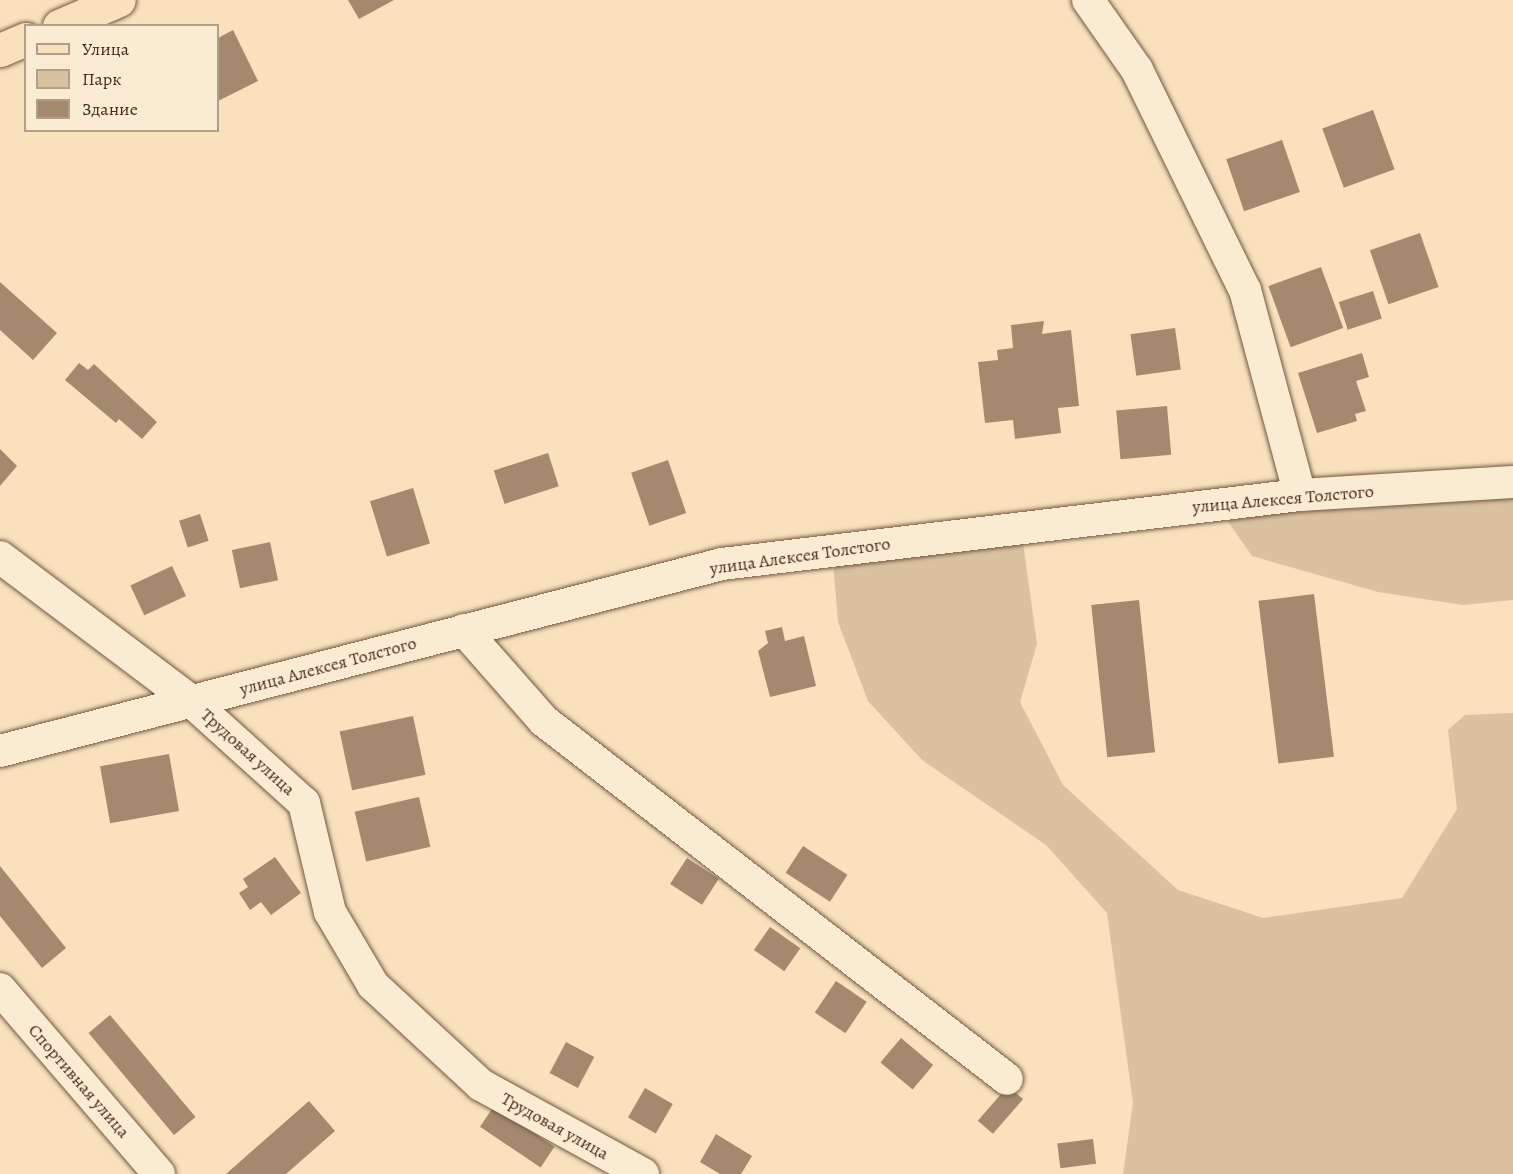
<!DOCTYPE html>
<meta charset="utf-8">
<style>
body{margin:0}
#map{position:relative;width:1513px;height:1174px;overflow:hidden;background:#f8e1bc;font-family:Alegreya,serif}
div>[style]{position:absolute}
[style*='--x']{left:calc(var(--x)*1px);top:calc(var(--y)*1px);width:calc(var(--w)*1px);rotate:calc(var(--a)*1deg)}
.green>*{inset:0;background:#dac2a1}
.building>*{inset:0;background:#a4896f;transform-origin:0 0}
.roads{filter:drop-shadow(0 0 2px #745743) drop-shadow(0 0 2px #745743)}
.minor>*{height:32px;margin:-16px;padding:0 16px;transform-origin:16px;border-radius:16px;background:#faecd3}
.major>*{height:33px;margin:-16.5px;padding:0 16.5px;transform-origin:16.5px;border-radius:16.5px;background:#f8e1bc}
span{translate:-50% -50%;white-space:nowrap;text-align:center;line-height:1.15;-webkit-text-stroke:6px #faecd3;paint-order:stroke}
.street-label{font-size:18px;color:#48291b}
.legend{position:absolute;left:24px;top:24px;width:195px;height:108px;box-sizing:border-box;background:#faecd3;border:2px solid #b39e89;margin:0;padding:8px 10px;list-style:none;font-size:18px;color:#48291b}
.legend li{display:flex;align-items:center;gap:12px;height:30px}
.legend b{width:30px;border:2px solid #b39e89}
</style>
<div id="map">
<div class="green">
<div style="clip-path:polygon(1513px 490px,1513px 600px,1463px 605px,1378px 592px,1252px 556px,1229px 523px,1225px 504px)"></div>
<div style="clip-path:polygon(1021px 528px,1037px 644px,1020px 702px,1063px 785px,1178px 890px,1263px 918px,1402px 898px,1457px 809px,1448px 730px,1465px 715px,1513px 713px,1513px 1174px,1123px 1174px,1133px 1103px,1107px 913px,1046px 845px,922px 760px,868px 701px,838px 622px,832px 551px)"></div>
</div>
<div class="building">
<div style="clip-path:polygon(348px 0,394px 0,359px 19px)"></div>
<div style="clip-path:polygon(233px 30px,258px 81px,218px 101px,218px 38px)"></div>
<div style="left:1373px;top:110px;width:63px;height:54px;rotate:70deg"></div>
<div style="left:1282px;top:140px;width:55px;height:59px;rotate:71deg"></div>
<div style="left:1420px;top:233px;width:57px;height:53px;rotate:71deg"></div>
<div style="left:1321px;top:267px;width:65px;height:56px;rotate:70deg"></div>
<div style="clip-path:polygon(0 282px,57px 333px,33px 360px,0 330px)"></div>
<div style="left:1373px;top:291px;width:29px;height:36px;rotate:72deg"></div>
<div style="clip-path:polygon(1044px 321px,1042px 334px,1071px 330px,1079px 406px,1058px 408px,1061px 433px,1015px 439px,1013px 420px,985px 423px,978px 362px,998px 360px,997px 350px,1013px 348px,1011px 325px)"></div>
<div style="left:1175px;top:328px;width:42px;height:45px;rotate:82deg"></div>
<div style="clip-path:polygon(1362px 353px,1369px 377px,1356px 381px,1366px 411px,1355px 414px,1357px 421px,1317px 433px,1298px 373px)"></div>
<div style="clip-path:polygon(79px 363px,88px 370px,94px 364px,157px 422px,142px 439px,119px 419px,116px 423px,65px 380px)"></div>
<div style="left:1167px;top:406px;width:49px;height:51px;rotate:85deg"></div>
<div style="clip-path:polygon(0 449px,17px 466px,0 486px)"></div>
<div style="left:548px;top:453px;width:35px;height:57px;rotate:72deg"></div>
<div style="left:668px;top:460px;width:56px;height:39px;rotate:71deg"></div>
<div style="left:413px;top:488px;width:58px;height:45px;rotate:73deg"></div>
<div style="left:200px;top:514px;width:28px;height:22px;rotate:72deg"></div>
<div style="left:270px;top:542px;width:39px;height:39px;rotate:78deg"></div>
<div style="left:172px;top:566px;width:33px;height:46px;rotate:65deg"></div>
<div style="left:1314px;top:594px;width:164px;height:56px;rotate:83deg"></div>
<div style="left:1139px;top:600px;width:153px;height:48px;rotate:84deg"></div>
<div style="clip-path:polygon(782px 627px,785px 641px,804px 636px,816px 686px,770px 697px,758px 651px,768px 643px,765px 631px)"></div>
<div style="left:413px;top:716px;width:60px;height:75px;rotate:78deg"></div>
<div style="left:169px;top:754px;width:58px;height:70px;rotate:80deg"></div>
<div style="left:419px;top:797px;width:51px;height:66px;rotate:77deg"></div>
<div style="left:803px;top:846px;width:53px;height:32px;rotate:33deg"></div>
<div style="clip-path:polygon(275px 857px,301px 893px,271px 915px,261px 902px,250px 910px,239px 893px,248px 887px,243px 879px)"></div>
<div style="left:687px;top:858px;width:38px;height:31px;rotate:33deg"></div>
<div style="clip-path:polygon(0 866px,66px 948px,42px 968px,0 916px)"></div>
<div style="left:770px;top:927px;width:37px;height:28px;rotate:35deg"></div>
<div style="left:836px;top:981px;width:37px;height:38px;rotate:34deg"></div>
<div style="left:110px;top:1015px;width:133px;height:28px;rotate:50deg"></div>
<div style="left:901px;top:1038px;width:42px;height:32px;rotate:40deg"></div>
<div style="left:566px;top:1042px;width:32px;height:35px;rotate:28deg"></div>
<div style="left:1008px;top:1086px;width:20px;height:46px;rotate:41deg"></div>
<div style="left:645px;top:1088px;width:32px;height:34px;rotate:30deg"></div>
<div style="clip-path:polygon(309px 1101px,335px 1131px,286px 1174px,226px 1174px)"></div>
<div style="left:494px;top:1106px;width:73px;height:25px;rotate:34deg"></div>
<div style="clip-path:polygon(716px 1134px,752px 1156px,741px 1174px,720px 1174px,700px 1162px)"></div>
<div style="left:1093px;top:1139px;width:25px;height:36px;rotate:83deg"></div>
</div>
<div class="roads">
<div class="minor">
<div style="--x:1088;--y:0;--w:85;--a:55"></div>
<div style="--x:1137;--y:70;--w:245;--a:63.9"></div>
<div style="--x:1245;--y:290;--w:212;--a:75"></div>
<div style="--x:0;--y:557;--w:239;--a:37"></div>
<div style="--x:191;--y:701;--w:152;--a:42.1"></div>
<div style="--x:304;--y:803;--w:112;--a:76.6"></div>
<div style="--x:330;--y:912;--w:85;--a:59.5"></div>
<div style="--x:373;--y:985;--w:147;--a:42.8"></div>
<div style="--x:481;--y:1085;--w:185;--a:28.8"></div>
<div style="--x:464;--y:630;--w:121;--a:48.7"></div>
<div style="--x:544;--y:721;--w:585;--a:37.71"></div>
<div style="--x:0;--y:751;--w:746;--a:-14.52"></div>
<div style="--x:722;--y:564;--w:582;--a:-6.81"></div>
<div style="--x:1300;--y:495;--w:213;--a:-3.5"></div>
<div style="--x:0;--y:989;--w:244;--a:49.3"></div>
</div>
<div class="major">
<div style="--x:59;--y:26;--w:65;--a:-23.4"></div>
<div style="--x:0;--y:50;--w:28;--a:-23"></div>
</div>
</div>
<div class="street-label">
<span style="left:1283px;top:499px;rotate:-5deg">улица Алексея Толстого</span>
<span style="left:800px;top:556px;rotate:-8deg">улица Алексея Толстого</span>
<span style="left:328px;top:666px;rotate:-15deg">улица Алексея Толстого</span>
<span style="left:248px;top:752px;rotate:42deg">Трудовая улица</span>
<span style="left:79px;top:1081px;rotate:49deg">Спортивная улица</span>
<span style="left:555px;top:1126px;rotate:29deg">Трудовая улица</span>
</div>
<ul class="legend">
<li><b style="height:8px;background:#f8e1bc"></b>Улица</li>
<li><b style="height:16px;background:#dac2a1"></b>Парк</li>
<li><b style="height:16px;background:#a4896f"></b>Здание</li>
</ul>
</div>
